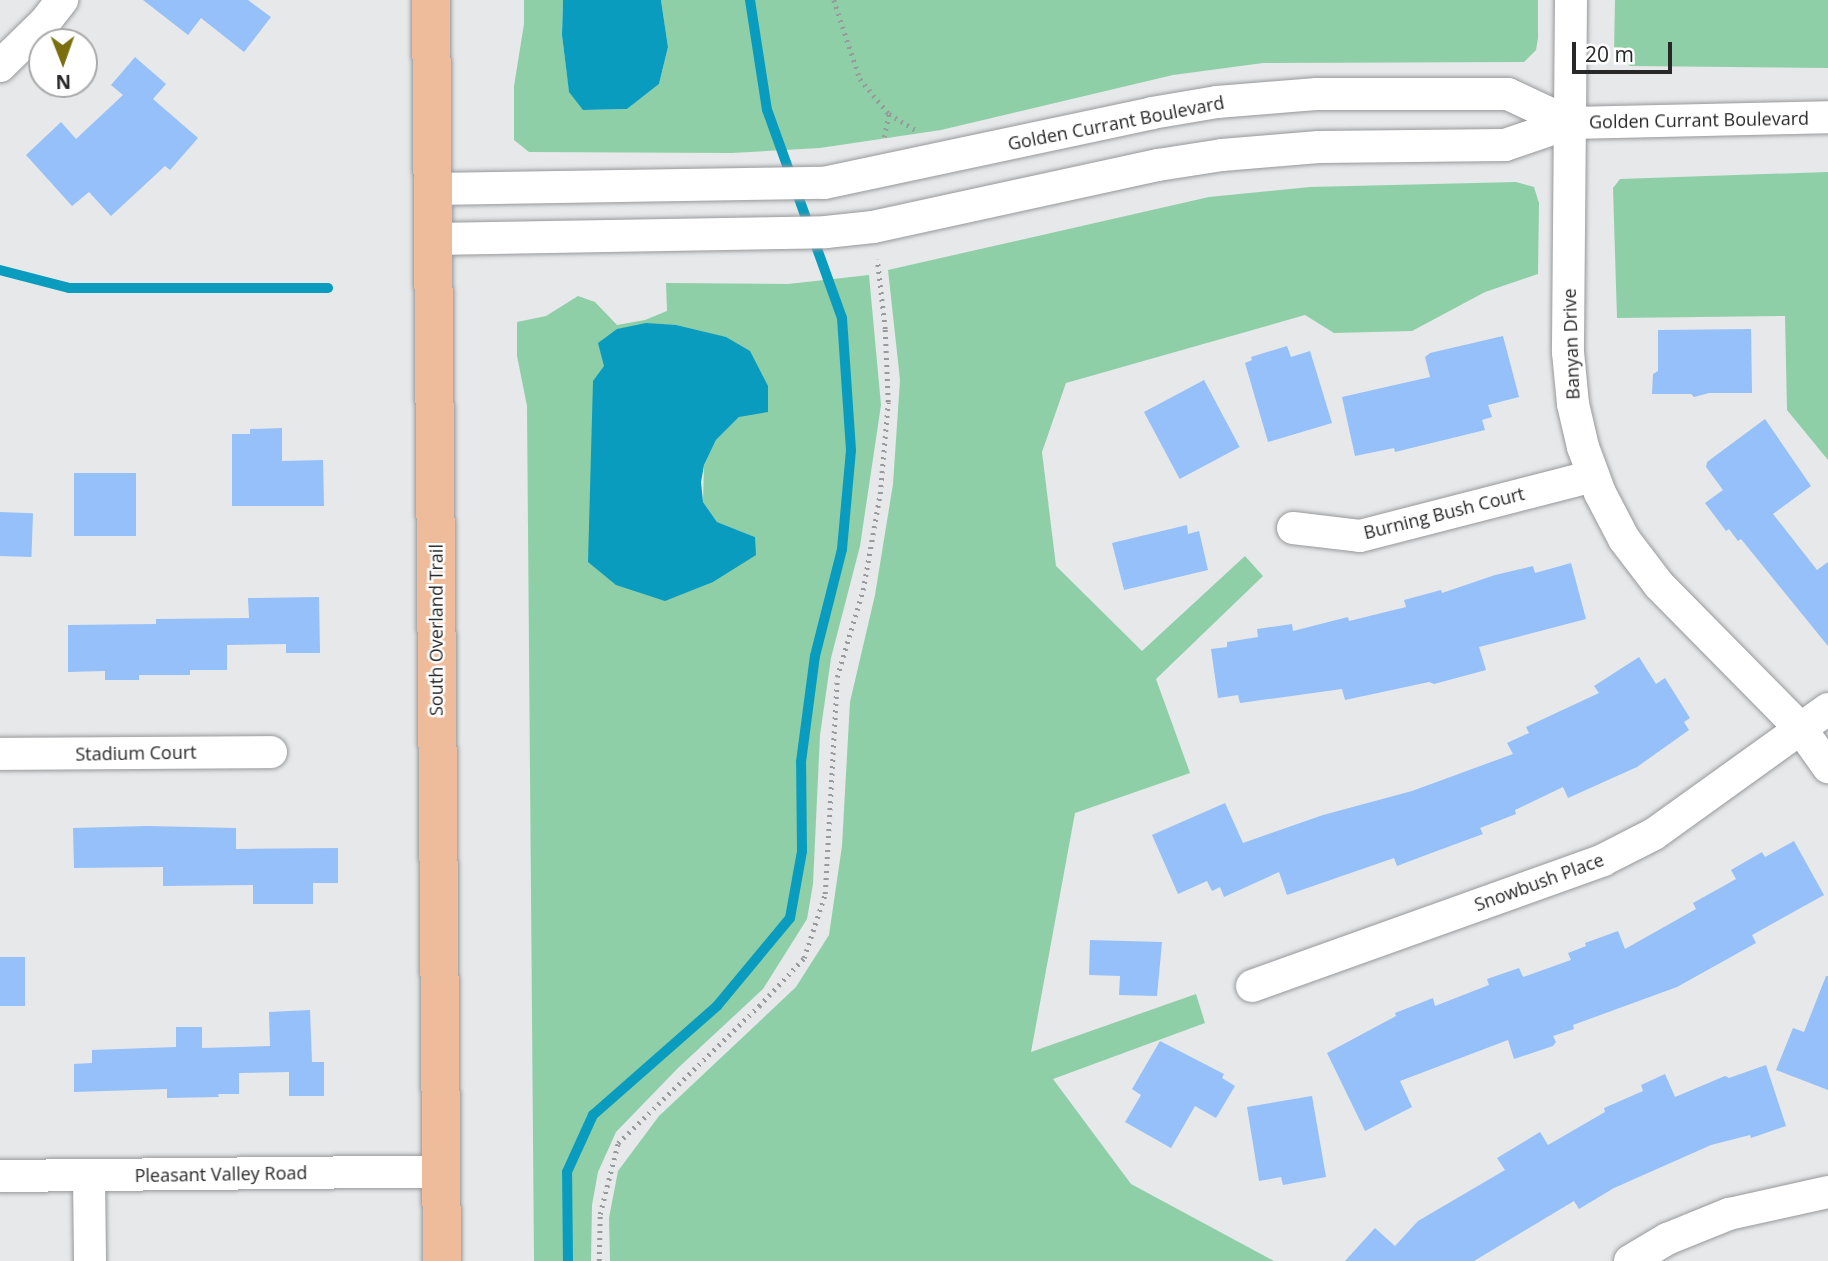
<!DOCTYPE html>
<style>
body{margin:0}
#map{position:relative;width:1828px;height:1261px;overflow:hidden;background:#e6e8ea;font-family:"Open Sans",sans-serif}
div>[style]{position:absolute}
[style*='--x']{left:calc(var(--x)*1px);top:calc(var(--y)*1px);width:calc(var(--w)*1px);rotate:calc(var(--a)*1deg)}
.green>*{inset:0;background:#8ecfa8}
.water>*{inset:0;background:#0a9cbe}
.stream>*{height:10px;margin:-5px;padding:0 5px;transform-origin:5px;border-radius:5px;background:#0a9cbe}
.building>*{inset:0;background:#96c0f9;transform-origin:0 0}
.path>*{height:4.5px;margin-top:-2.25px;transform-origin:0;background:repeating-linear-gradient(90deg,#999a9c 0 2px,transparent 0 7px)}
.roads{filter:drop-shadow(0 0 2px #97989a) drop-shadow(0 0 2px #97989a)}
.street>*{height:32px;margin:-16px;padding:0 16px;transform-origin:16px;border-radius:16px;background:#fff}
.primary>*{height:38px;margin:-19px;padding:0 19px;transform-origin:19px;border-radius:19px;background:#efbc9b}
span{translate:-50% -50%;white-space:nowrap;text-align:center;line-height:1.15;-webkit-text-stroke:5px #fff;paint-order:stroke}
.street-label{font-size:18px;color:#282829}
.north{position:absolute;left:28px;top:28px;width:70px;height:70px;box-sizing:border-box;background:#fff;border:2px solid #a9a9a9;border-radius:50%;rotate:179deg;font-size:19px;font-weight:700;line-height:28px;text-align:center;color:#282829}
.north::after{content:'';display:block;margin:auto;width:24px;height:32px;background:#7b6f0d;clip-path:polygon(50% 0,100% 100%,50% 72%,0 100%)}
.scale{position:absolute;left:1572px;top:42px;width:100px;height:32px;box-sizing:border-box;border:4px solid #282829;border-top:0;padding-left:9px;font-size:21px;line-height:24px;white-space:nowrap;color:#282829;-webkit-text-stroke:5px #fff;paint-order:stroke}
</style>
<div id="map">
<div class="green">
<div style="clip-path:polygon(524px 0,563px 0,562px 35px,569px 91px,584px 110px,627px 109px,659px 84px,668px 47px,661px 0,1538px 0,1538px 38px,1536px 50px,1524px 62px,1263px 63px,1173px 75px,941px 130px,820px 148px,731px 153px,529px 152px,514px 140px,514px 86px,524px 24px)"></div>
<div style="clip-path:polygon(1615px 0,1828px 0,1828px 68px,1630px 66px,1614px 54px)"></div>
<div style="clip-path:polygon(1828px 172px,1828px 460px,1787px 410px,1785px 316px,1617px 318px,1613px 188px,1620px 179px)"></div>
<div style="clip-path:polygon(1516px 182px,1534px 187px,1539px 203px,1538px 274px,1485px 292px,1412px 331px,1334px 333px,1305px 315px,1066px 383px,1042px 452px,1056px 566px,1142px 651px,1245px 556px,1263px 576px,1156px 679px,1190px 773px,1075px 813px,1031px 1052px,1196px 994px,1205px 1023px,1053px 1079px,1131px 1184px,1274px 1261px,610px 1261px,609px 1218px,618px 1171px,659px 1116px,796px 987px,829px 935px,842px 846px,850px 702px,875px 595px,893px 484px,900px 380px,888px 270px,1209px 197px,1310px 187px)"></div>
<div style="clip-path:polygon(evenodd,869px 275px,881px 405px,860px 546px,831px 658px,820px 735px,813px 884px,807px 919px,763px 989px,678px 1068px,616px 1132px,598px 1172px,592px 1205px,591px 1261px,534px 1261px,527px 406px,517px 356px,517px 322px,546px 316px,578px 296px,595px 302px,617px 325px,645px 320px,667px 311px,666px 283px,788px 284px,869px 275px,604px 366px,739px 417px,716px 440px,704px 465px,703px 502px,717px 522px,755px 537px,616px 585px,604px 366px)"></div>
</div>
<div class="water">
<div style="clip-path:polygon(563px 0,661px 0,668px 47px,659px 84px,627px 109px,583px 110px,569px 92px,562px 35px)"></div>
<div style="clip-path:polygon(646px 323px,676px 325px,726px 337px,750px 351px,768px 386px,768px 412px,739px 417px,716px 440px,704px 465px,701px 482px,703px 502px,717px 522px,755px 537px,756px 555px,713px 582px,665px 601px,616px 585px,588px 562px,593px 381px,604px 366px,598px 343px,617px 329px)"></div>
</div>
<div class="stream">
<div style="--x:0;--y:270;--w:71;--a:14.6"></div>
<div style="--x:69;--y:288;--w:259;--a:0"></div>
<div style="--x:568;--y:1261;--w:89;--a:-90.6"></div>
<div style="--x:567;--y:1172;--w:63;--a:-65.5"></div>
<div style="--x:593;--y:1115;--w:165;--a:-41.3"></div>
<div style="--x:717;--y:1006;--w:114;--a:-50.3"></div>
<div style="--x:790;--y:918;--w:68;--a:-79.8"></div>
<div style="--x:802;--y:851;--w:89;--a:-90.6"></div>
<div style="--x:801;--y:762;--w:107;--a:-82.5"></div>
<div style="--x:815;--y:656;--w:110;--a:-75.8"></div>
<div style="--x:842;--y:549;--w:99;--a:-84.8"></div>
<div style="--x:851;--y:450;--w:132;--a:-93.9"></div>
<div style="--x:842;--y:318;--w:221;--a:-109.8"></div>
<div style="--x:767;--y:110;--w:111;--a:-98.8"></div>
</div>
<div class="building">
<div style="clip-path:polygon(143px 0,248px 0,271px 17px,244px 52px,201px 18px,188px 35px)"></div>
<div style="clip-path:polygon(135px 57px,166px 84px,153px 99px,198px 138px,170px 170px,165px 166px,111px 216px,89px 192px,72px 206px,26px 155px,61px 122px,76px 139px,123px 95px,111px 85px)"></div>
<div style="clip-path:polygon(1751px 329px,1752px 393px,1709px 393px,1694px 397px,1691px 394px,1652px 394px,1653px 374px,1658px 371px,1658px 330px)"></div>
<div style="clip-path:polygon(1503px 336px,1519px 397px,1488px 405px,1492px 417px,1482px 420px,1485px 430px,1395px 452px,1394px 448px,1355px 456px,1342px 397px,1430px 377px,1425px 357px,1430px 353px)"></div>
<div style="clip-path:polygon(1287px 346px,1291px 357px,1310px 351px,1332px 423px,1268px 442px,1245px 363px,1252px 360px,1251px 357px)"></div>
<div style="left:1204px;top:380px;width:76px;height:68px;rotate:62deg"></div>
<div style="clip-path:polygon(1765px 419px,1811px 486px,1773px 514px,1817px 570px,1828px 562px,1828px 646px,1741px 539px,1738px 541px,1729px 529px,1726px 531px,1705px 503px,1723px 490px,1706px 467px,1707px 462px)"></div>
<div style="clip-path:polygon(282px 428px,282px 461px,323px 460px,324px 506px,232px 506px,232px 434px,250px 434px,250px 429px)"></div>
<div style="left:74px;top:473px;width:62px;height:63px"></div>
<div style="left:0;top:512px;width:33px;height:44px;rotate:2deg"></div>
<div style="clip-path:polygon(1187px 525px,1188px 534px,1199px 531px,1208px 570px,1124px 590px,1112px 543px)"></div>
<div style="clip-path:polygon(1571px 563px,1586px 619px,1479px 647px,1486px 670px,1434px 684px,1429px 682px,1345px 700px,1342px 689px,1240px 703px,1238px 695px,1218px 698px,1211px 649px,1227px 647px,1227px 642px,1258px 637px,1257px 629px,1292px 624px,1293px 631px,1348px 617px,1349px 621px,1406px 607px,1404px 600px,1441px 590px,1442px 593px,1495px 575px,1533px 566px,1535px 573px)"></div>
<div style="clip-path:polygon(319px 597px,320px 653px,286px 653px,286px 644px,227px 645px,227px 670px,190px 670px,190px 675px,139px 675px,139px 680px,105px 680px,105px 671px,68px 672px,68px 625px,156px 624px,156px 619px,249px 618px,248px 598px)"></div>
<div style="clip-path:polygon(1639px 657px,1656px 684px,1665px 678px,1690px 718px,1684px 722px,1689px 730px,1637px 767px,1568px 798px,1563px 787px,1515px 810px,1516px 814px,1480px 828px,1483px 834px,1434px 852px,1397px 866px,1394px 858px,1287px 895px,1279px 872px,1224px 897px,1220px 887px,1212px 891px,1207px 881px,1178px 894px,1152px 835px,1225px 803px,1243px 843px,1323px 815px,1412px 791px,1513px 754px,1507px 743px,1529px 733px,1526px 727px,1599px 693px,1594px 686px)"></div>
<div style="clip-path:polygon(147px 826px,236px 828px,236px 849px,338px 848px,338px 883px,313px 883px,313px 904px,253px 904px,253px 885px,163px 886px,163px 867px,74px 868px,73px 828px)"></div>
<div style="clip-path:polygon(1794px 841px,1824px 895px,1752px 935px,1756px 943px,1677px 987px,1573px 1025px,1574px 1029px,1553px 1036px,1556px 1042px,1553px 1046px,1514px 1059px,1508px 1040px,1400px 1081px,1412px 1107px,1365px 1131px,1327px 1053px,1396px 1016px,1395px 1013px,1433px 998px,1435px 1006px,1489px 985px,1487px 979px,1519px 968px,1523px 977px,1571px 960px,1568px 953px,1586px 946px,1585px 943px,1618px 931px,1625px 949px,1696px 909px,1693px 903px,1736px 879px,1731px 870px,1762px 852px,1765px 857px)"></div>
<div style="clip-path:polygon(1090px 940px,1162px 942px,1157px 996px,1119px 995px,1120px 976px,1089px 975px)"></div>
<div style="left:0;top:957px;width:25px;height:49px"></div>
<div style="clip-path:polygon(1826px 976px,1828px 976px,1828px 1090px,1776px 1070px,1793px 1028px,1804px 1032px)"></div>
<div style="clip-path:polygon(310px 1010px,312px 1062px,324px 1062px,324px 1096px,289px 1096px,289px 1072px,239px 1073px,239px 1094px,218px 1094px,219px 1097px,167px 1098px,167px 1089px,74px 1092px,74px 1064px,92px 1063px,92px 1050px,176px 1047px,176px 1027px,202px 1027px,202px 1048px,270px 1046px,269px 1012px)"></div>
<div style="clip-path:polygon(1160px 1041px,1224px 1074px,1222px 1078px,1235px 1086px,1216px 1118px,1195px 1106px,1171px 1148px,1125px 1122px,1141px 1095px,1132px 1089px)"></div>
<div style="clip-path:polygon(1766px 1065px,1786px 1126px,1751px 1138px,1750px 1135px,1711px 1145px,1614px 1188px,1579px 1209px,1574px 1201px,1474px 1261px,1345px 1261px,1375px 1228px,1395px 1246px,1418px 1221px,1505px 1170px,1497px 1158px,1540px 1132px,1548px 1145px,1605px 1112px,1604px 1108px,1643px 1091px,1641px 1085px,1665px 1074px,1675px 1097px,1725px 1076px,1729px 1078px)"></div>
<div style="clip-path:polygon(1312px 1096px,1326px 1177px,1283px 1185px,1281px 1177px,1259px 1181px,1247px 1107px)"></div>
</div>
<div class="path">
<div style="--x:834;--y:0;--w:83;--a:71.8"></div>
<div style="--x:860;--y:79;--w:45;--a:50.4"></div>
<div style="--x:889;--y:114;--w:31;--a:31"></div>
<div style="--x:884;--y:137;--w:24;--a:-78"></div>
<div style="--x:599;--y:1261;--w:47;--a:-88.8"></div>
<div style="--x:600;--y:1214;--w:73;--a:-75.8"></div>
<div style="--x:618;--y:1143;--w:197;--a:-44.2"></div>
<div style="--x:759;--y:1006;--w:66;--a:-46.8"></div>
<div style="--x:804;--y:958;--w:67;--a:-71.8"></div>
<div style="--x:825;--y:894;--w:217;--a:-86.8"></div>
<div style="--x:837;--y:677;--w:91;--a:-73.4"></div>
<div style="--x:863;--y:590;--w:97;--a:-80"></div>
<div style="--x:880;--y:494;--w:92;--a:-85"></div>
<div style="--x:888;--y:402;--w:73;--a:-92.4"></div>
<div style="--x:885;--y:329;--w:70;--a:-96.5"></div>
</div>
<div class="roads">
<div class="street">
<div style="--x:1571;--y:0;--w:352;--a:90.5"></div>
<div style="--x:1568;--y:352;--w:52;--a:84.5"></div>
<div style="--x:1573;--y:404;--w:44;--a:76.9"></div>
<div style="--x:1583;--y:447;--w:49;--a:69.7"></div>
<div style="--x:1600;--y:493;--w:52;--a:62.4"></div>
<div style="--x:1624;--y:539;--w:58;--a:52.7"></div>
<div style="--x:1659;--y:585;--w:202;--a:45.4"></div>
<div style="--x:1801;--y:729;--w:47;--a:54.6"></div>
<div style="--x:0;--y:66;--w:63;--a:-44.4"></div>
<div style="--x:45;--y:22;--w:28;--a:-52"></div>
<div style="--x:433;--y:189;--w:391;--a:-0.9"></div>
<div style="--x:824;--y:183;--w:335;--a:-12"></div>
<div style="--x:1152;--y:113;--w:66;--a:-9.6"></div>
<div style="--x:1217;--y:102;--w:100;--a:-4.6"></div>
<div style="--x:1317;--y:94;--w:191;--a:0"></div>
<div style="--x:1508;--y:94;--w:68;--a:25.1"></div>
<div style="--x:434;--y:239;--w:392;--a:-1"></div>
<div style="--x:826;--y:232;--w:47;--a:-6.1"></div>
<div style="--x:873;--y:227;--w:292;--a:-12.3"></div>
<div style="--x:1158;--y:165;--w:65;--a:-8.9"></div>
<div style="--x:1222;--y:155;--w:97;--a:-4.7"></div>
<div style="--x:1319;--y:147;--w:186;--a:-0.6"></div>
<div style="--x:1505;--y:145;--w:69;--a:-18.7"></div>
<div style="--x:1570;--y:123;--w:258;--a:-1.3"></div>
<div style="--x:1293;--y:528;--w:67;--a:6.8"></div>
<div style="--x:1360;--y:536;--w:241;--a:-14.4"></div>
<div style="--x:0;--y:754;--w:271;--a:-0.4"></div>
<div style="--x:1252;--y:986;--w:373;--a:-19.7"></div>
<div style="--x:1603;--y:860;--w:57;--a:-27"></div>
<div style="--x:1654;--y:834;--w:214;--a:-35.7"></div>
<div style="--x:0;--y:1176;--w:441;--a:-0.6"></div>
<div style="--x:89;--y:1176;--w:85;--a:89.3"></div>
<div style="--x:1630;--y:1261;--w:43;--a:-30.7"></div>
<div style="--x:1667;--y:1239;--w:67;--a:-22"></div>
<div style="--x:1729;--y:1214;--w:101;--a:-12.5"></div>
</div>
<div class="primary">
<div style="--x:431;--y:0;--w:1261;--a:89.5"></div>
</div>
</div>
<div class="street-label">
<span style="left:1699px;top:120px;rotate:-1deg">Golden Currant Boulevard</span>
<span style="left:1116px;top:123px;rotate:-11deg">Golden Currant Boulevard</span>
<span style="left:1571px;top:344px;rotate:-92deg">Banyan Drive</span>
<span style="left:1444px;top:513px;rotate:-14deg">Burning Bush Court</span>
<span style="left:436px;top:630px;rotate:-90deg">South Overland Trail</span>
<span style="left:136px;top:753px;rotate:-1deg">Stadium Court</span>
<span style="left:1539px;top:882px;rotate:-20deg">Snowbush Place</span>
<span style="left:221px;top:1174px;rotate:-1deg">Pleasant Valley Road</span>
</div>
<div class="north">N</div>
<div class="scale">20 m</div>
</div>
